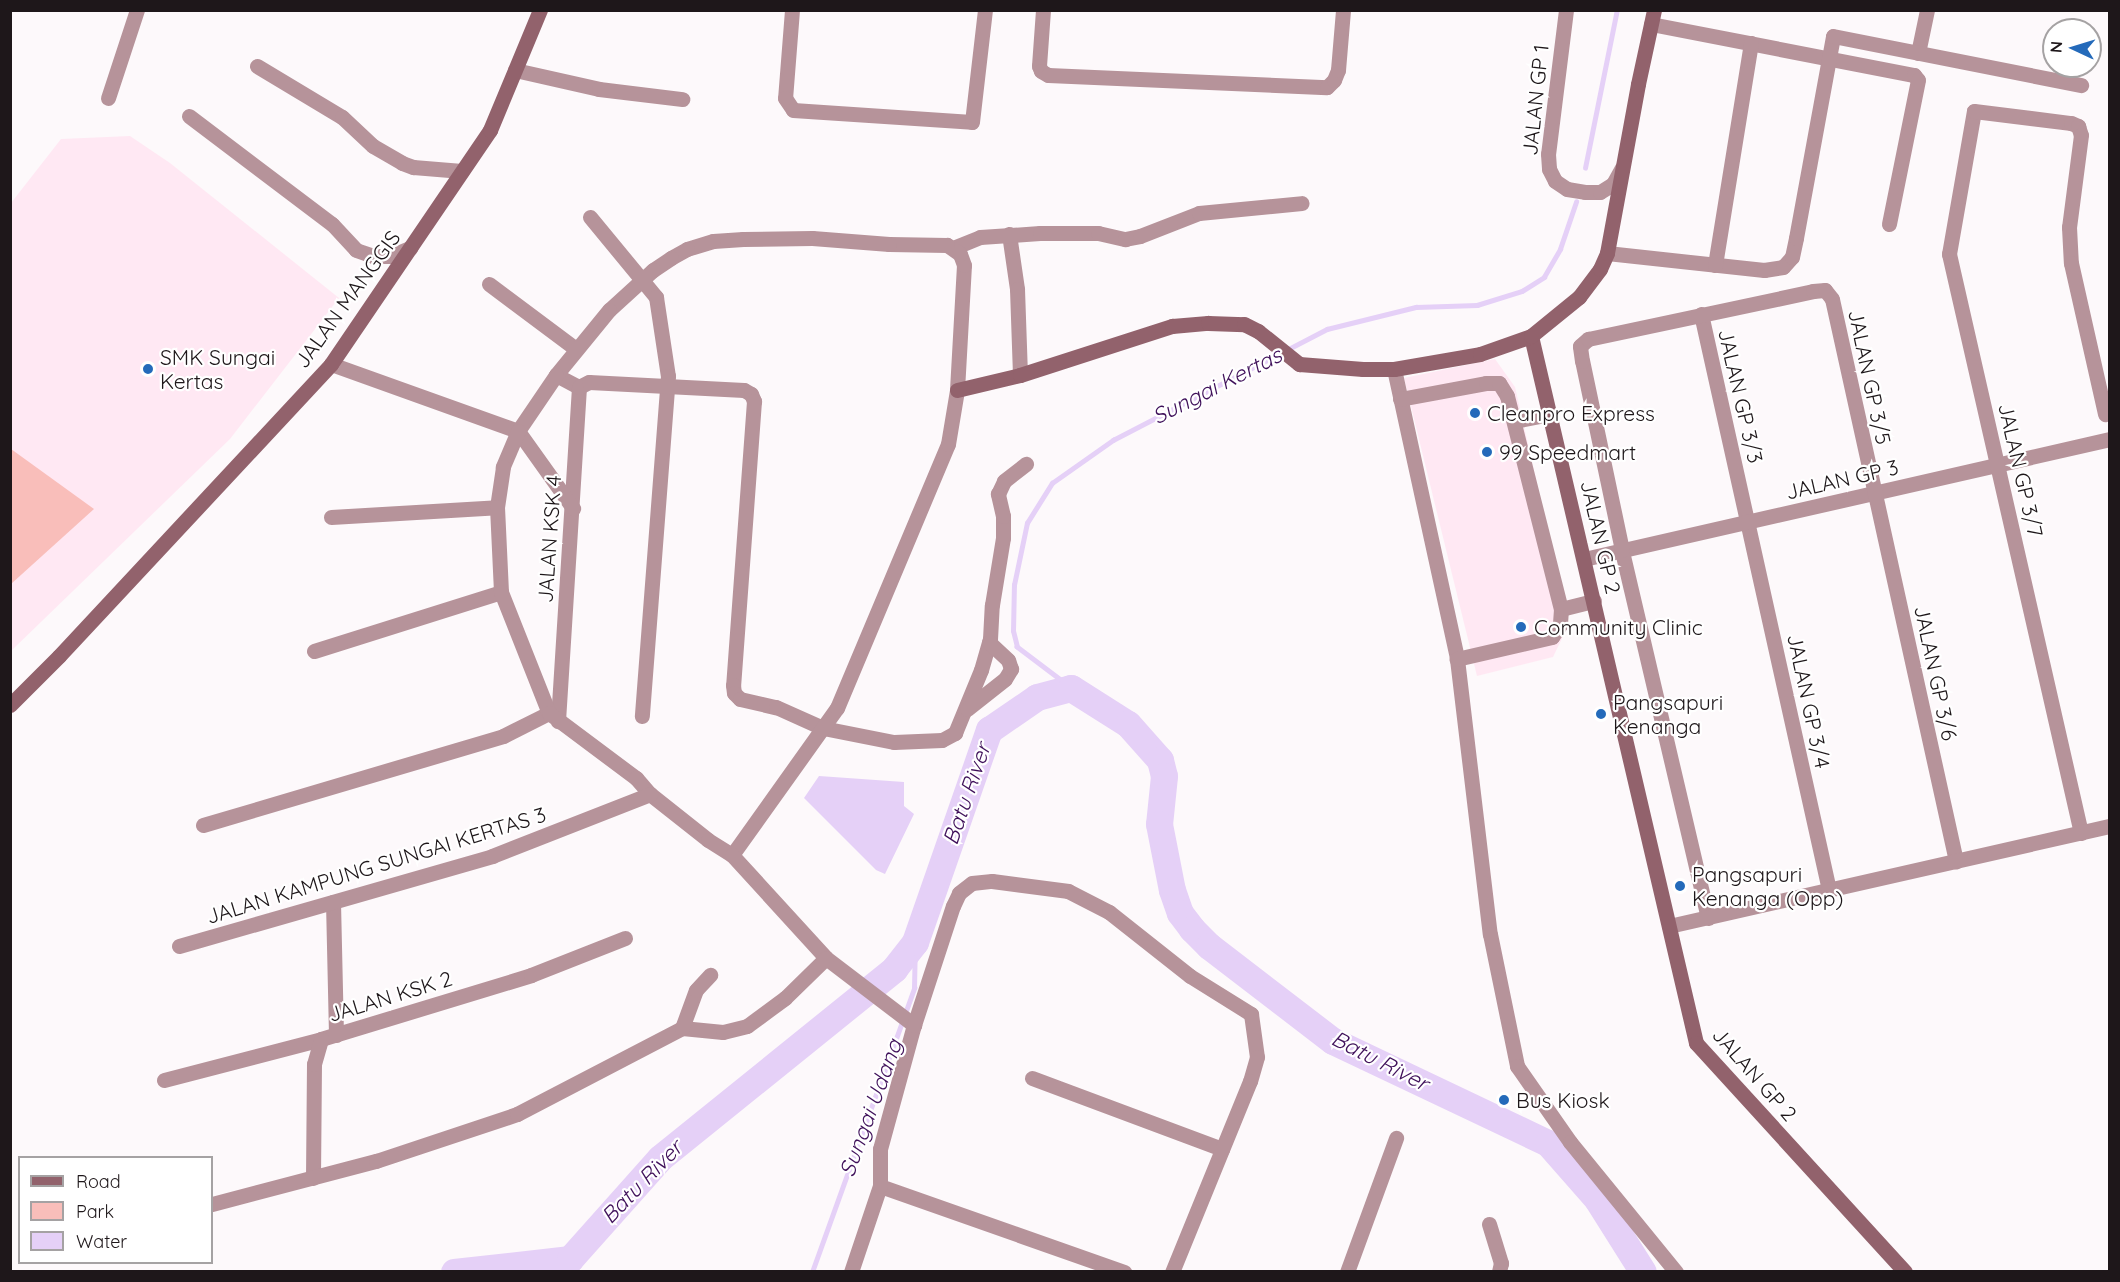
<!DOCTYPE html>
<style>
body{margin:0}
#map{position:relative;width:2120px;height:1282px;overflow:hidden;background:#fdf9fb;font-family:Quicksand,sans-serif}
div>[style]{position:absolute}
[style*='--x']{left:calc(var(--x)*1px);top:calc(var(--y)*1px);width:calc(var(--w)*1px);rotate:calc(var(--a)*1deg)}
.built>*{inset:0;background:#ffe8f3}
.green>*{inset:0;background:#f9beba}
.water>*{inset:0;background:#e5d0f7}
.stream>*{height:4.5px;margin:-2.25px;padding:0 2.25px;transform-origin:2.25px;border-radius:2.25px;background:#e5d0f7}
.river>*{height:27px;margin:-13.5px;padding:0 13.5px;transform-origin:13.5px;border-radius:13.5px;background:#e5d0f7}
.street>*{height:15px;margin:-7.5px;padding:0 7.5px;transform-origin:7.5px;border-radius:7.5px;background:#b6939a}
.secondary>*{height:15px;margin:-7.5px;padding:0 7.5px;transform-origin:7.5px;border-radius:7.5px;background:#92626c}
.dots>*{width:16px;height:16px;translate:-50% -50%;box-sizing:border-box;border:3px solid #fff;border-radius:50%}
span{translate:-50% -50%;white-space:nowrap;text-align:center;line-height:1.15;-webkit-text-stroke:4.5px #fff;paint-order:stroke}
.street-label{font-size:21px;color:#1e171a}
.poi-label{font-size:21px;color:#1e171a}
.left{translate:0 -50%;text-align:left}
.water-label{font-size:22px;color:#3f105a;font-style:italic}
.frame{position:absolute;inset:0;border:12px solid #1e171a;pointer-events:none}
.legend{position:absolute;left:18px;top:1156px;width:195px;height:108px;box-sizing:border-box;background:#fff;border:2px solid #a5a2a3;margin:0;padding:8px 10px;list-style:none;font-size:18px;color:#1e171a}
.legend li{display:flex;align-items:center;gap:12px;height:30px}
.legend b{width:30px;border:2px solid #a5a2a3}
.north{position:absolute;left:2042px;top:18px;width:60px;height:60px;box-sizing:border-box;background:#fff;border:2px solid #a5a2a3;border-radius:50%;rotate:274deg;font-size:16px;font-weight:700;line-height:24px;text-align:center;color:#1e171a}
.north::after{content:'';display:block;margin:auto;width:21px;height:27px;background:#246aba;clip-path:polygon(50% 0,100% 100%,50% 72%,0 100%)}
</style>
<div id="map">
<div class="built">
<div style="clip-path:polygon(130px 136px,170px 163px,339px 298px,230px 439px,11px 651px,11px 203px,61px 139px)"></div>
<div style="clip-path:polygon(1495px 359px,1515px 387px,1569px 624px,1553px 657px,1477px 676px,1404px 378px)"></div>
</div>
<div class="green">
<div style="clip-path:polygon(11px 449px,94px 509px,11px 584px)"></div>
</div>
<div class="water">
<div style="clip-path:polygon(819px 776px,904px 782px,904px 806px,914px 814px,885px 874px,876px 870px,804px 798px)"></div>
</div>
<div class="stream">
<div style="--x:1585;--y:168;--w:161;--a:-78.6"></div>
<div style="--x:1071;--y:688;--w:68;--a:-142.8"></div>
<div style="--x:1017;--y:647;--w:16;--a:-104"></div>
<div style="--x:1013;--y:631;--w:46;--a:-88.8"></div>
<div style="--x:1014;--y:585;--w:63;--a:-78.2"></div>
<div style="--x:1027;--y:523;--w:47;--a:-58"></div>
<div style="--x:1052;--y:483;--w:75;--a:-35.2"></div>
<div style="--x:1113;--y:440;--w:241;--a:-27.4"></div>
<div style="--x:1327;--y:329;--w:92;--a:-13.9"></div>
<div style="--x:1416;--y:307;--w:61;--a:-1.9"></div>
<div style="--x:1477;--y:305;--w:47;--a:-17.3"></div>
<div style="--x:1522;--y:291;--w:26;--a:-32"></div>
<div style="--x:1544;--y:277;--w:32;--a:-60"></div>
<div style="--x:1560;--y:249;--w:50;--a:-71.2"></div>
<div style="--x:812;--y:1272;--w:302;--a:-70.2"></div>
<div style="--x:914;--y:988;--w:46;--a:-88.8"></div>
</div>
<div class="river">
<div style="--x:454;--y:1272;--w:117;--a:-6.4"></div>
<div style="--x:570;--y:1259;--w:135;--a:-48.3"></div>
<div style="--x:660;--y:1158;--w:301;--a:-38.9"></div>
<div style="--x:894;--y:969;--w:34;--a:-52"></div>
<div style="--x:915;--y:942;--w:225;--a:-70.8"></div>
<div style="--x:989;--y:730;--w:58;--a:-34.5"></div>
<div style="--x:1037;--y:697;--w:35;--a:-15"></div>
<div style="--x:1071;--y:688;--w:67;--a:32.3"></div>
<div style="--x:1128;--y:724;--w:48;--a:48.4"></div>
<div style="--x:1160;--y:760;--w:16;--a:76"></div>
<div style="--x:1164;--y:776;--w:48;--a:95.9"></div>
<div style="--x:1159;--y:824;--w:67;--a:78.9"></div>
<div style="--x:1172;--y:890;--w:24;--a:71"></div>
<div style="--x:1180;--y:913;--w:20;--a:53"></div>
<div style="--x:1192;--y:929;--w:24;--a:45"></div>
<div style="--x:1209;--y:946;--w:156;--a:37.5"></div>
<div style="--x:1333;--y:1041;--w:238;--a:25.4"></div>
<div style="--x:1548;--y:1143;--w:74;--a:48.8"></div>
<div style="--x:1597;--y:1199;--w:86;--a:57.8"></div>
</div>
<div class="street">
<div style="--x:792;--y:10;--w:88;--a:94.5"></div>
<div style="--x:785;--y:98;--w:14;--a:56"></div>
<div style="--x:793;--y:110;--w:179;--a:3.8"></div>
<div style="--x:972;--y:122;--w:113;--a:-83.4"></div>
<div style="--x:1043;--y:10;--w:56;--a:94.1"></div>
<div style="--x:1039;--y:66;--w:5;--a:68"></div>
<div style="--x:1041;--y:71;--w:8;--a:30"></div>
<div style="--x:1048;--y:75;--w:279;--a:2.5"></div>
<div style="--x:1327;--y:87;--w:10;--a:-45"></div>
<div style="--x:1334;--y:80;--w:11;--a:-68"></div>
<div style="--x:1338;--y:70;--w:60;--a:-85.2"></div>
<div style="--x:1566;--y:10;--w:145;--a:97.1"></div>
<div style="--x:1548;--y:154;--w:15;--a:86"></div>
<div style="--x:1549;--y:169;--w:13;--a:63"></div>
<div style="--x:1555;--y:181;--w:14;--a:34"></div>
<div style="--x:1567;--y:189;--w:18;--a:9"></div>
<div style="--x:1585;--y:192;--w:15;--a:0"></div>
<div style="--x:1600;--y:192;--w:15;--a:-32"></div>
<div style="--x:1613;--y:184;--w:18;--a:-61"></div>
<div style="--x:1651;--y:24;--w:268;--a:11"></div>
<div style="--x:1914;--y:75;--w:6;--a:51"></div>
<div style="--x:1918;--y:80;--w:147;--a:101.4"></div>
<div style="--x:1918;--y:53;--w:44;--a:-78.2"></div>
<div style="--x:257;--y:66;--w:99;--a:31"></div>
<div style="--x:342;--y:117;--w:42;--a:43.1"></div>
<div style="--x:373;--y:146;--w:34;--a:30"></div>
<div style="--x:402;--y:163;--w:12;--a:20"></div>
<div style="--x:413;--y:167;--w:49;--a:4.7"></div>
<div style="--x:515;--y:70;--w:86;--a:12.7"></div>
<div style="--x:599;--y:89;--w:84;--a:6.9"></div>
<div style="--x:108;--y:98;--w:93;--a:-71.8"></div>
<div style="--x:189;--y:116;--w:179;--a:37.1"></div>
<div style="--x:332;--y:224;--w:35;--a:47"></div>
<div style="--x:356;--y:250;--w:18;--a:19"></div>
<div style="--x:373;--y:256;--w:17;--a:0"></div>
<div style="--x:390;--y:256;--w:22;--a:-22"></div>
<div style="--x:590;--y:217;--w:104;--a:50.5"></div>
<div style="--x:656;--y:297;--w:80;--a:81.4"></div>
<div style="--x:668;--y:376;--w:341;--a:94.4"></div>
<div style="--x:1009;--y:234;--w:56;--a:81.7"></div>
<div style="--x:1017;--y:289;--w:86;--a:88"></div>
<div style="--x:953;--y:248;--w:29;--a:-22"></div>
<div style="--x:980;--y:237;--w:60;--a:-3.8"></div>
<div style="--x:1040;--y:233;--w:58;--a:0"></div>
<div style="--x:1098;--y:233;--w:28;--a:13"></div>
<div style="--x:1125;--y:239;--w:15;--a:-11"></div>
<div style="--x:1140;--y:236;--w:63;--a:-21.3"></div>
<div style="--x:1199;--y:213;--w:103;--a:-5.5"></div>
<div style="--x:1607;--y:253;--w:158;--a:6.2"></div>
<div style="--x:1764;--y:270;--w:19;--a:-9"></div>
<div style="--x:1783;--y:267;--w:13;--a:-48"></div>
<div style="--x:1792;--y:257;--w:19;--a:-78"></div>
<div style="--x:1796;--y:238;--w:205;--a:-79.6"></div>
<div style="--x:1833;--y:36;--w:253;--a:11.2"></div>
<div style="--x:1715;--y:265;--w:225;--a:-80.8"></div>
<div style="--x:489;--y:284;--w:109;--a:36.8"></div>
<div style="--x:1701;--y:314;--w:590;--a:77.47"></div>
<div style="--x:331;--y:364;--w:199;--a:19.7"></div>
<div style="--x:1394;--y:369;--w:297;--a:77.7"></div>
<div style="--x:1457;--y:659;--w:277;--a:83.2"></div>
<div style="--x:1490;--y:934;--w:135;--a:78.4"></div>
<div style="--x:1517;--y:1066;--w:93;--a:55.1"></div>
<div style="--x:1570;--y:1142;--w:168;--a:50.8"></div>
<div style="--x:556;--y:375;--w:26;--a:28"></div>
<div style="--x:579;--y:387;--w:335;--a:93.6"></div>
<div style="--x:579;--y:387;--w:11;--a:-27"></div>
<div style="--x:589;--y:382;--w:155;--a:3"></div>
<div style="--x:744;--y:390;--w:8;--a:30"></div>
<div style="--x:751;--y:394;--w:8;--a:67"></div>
<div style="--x:754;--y:401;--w:285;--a:94.2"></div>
<div style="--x:733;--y:685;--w:8;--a:83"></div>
<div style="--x:734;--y:693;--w:8;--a:45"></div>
<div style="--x:740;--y:699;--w:37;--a:13"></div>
<div style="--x:776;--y:707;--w:51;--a:24.1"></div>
<div style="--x:823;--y:728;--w:72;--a:11.2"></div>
<div style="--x:894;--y:742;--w:48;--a:-2.4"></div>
<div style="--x:942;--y:740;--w:15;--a:-28"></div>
<div style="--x:955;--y:733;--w:68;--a:-67.6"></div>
<div style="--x:981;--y:670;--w:32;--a:-74"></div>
<div style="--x:990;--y:639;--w:34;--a:-87"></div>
<div style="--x:992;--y:605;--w:68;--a:-80.7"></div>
<div style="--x:1003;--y:538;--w:22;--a:-90"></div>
<div style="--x:1003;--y:516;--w:23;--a:-103"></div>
<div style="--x:998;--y:494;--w:14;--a:-65"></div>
<div style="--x:1004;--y:481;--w:28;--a:-38"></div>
<div style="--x:1400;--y:399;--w:87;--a:-10.5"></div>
<div style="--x:1486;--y:383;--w:13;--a:0"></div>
<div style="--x:1499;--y:383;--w:15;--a:58"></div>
<div style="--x:1507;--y:396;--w:220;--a:75.8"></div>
<div style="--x:1561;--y:609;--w:16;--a:94"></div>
<div style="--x:1560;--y:625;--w:14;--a:124"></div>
<div style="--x:1552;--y:637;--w:98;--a:167"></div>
<div style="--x:1514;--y:421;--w:37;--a:-11"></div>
<div style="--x:518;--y:431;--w:95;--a:54.5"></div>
<div style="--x:331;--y:517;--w:166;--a:-3.4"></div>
<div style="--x:1584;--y:559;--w:540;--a:-12.85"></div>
<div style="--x:1561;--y:609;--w:34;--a:-14"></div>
<div style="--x:314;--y:651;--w:196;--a:-17.5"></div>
<div style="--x:967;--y:709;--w:48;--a:-38.3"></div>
<div style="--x:1005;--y:679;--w:12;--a:-59"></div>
<div style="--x:1011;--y:669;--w:9;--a:-108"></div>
<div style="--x:1008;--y:660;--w:26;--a:-137"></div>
<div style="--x:203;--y:825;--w:313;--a:-16.5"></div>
<div style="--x:503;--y:736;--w:51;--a:-26.6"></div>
<div style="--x:2081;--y:833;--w:594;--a:-102.84"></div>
<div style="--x:1949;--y:254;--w:145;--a:-80.1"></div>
<div style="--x:1974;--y:111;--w:98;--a:7.1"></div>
<div style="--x:2071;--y:123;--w:8;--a:23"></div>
<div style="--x:2078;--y:126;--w:9;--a:72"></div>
<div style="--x:2081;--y:135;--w:93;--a:97.4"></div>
<div style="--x:2069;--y:227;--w:36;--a:87"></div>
<div style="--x:2071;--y:263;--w:155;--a:77.3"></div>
<div style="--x:732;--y:855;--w:181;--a:-54.5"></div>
<div style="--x:837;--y:708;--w:286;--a:-67.2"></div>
<div style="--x:948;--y:444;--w:55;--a:-80.5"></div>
<div style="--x:957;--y:390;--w:125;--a:-86.8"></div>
<div style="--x:964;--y:265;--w:12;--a:-110"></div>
<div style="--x:960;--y:254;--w:16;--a:-145"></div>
<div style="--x:947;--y:245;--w:58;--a:-179"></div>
<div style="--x:889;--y:244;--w:77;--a:-175.5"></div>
<div style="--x:812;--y:238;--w:69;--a:179.2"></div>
<div style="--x:743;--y:239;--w:30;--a:176"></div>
<div style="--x:713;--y:241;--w:27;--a:163"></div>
<div style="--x:687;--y:249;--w:18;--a:151"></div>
<div style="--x:671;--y:258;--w:22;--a:146"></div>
<div style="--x:653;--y:270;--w:59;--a:137.7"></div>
<div style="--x:609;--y:310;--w:84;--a:129.2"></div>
<div style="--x:556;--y:375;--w:68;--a:124.2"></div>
<div style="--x:518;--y:431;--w:39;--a:113"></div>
<div style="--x:503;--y:467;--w:40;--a:98.5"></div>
<div style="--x:497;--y:507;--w:85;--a:87.3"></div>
<div style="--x:501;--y:592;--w:130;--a:68.4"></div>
<div style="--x:549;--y:713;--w:109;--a:36.8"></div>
<div style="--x:636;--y:778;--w:21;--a:49"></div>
<div style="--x:650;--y:794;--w:74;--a:38.4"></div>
<div style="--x:708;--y:840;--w:28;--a:32"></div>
<div style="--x:732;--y:855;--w:139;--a:47.6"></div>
<div style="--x:826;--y:958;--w:111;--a:37.3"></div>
<div style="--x:333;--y:902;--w:133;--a:88.7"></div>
<div style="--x:1708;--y:918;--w:378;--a:-103.2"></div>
<div style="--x:1622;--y:550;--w:193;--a:-101.9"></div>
<div style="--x:1582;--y:361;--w:15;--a:-98"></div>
<div style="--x:1580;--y:346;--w:11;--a:-41"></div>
<div style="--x:1588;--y:339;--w:230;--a:-12"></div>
<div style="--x:1813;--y:291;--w:12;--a:-5"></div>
<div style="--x:1825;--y:290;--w:11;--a:52"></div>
<div style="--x:1832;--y:299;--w:576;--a:77.56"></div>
<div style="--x:1669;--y:926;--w:452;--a:-12.8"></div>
<div style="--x:179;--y:946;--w:326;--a:-16"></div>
<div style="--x:492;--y:856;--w:170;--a:-21.4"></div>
<div style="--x:682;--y:1028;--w:41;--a:5.6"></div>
<div style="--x:723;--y:1032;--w:25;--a:-14"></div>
<div style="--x:747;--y:1026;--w:47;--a:-36.4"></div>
<div style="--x:785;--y:998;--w:57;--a:-44.3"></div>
<div style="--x:1032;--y:1078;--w:203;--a:20.5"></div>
<div style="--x:164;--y:1080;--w:162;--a:-14.6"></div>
<div style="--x:321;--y:1039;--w:220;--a:-16.9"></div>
<div style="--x:531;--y:975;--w:101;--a:-21.5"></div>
<div style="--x:313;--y:1178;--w:114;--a:-89.5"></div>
<div style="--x:314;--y:1064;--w:26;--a:-74"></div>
<div style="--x:880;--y:1186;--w:259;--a:19.4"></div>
<div style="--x:212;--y:1204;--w:170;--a:-14.7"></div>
<div style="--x:376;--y:1161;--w:149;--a:-18.4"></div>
<div style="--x:517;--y:1114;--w:186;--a:-27.5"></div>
<div style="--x:682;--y:1028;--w:40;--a:-69.8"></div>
<div style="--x:696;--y:990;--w:21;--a:-47"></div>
<div style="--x:1489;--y:1224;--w:41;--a:72.9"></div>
<div style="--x:1501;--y:1263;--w:9;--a:103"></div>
<div style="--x:851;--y:1272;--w:91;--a:-71.4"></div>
<div style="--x:880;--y:1186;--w:37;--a:-90"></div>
<div style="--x:880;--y:1149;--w:129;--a:-74.7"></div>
<div style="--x:914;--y:1025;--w:125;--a:-71.9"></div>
<div style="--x:953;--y:906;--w:14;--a:-65"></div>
<div style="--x:959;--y:893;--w:16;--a:-38"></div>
<div style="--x:972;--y:883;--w:20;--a:-6"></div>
<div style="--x:992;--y:881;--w:77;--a:7.5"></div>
<div style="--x:1068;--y:891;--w:46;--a:27.1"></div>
<div style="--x:1109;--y:912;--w:103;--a:38.3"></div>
<div style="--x:1190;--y:976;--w:72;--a:31.9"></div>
<div style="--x:1251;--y:1014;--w:43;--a:82.1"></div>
<div style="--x:1257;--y:1057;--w:25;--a:106"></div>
<div style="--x:1250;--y:1081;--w:206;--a:112.2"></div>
<div style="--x:1347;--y:1272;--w:143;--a:-69.9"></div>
</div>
<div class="secondary">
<div style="--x:1531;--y:336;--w:726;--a:76.86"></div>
<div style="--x:1696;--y:1043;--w:310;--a:47.6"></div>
<div style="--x:957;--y:390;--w:65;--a:-13.4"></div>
<div style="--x:1020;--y:375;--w:160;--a:-17.9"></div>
<div style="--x:1172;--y:326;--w:36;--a:-5"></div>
<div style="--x:1208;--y:323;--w:36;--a:2"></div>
<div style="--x:1244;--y:324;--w:16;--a:27"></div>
<div style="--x:1258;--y:331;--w:53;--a:38.8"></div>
<div style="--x:1299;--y:364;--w:64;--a:4.5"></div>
<div style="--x:1363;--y:369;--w:31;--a:0"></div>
<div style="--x:1394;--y:369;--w:87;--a:-9.9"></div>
<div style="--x:1480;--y:354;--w:54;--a:-19.4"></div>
<div style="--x:1531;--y:336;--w:62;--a:-39.1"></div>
<div style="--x:1579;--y:297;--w:35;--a:-53"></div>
<div style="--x:1600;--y:269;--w:17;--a:-66"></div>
<div style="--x:1607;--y:253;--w:172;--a:-79.6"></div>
<div style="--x:1638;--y:84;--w:76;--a:-77.8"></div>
<div style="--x:10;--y:705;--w:69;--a:-45"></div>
<div style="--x:59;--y:656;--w:399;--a:-47"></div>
<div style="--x:331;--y:364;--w:283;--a:-55.8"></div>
<div style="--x:490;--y:130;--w:130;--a:-67.4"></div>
</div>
<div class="dots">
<div style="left:148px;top:369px;background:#246aba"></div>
<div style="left:1475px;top:413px;background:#246aba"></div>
<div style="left:1487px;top:452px;background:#246aba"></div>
<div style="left:1521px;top:627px;background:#246aba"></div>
<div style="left:1601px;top:714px;background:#246aba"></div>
<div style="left:1680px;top:886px;background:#246aba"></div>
<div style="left:1504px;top:1100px;background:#246aba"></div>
</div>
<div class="street-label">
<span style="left:1535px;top:100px;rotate:-84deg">JALAN GP 1</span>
<span style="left:347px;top:299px;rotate:-54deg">JALAN MANGGIS</span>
<span style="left:1870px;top:377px;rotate:78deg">JALAN GP 3/5</span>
<span style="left:1741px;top:396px;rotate:77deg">JALAN GP 3/3</span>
<span style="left:2021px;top:470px;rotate:77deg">JALAN GP 3/7</span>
<span style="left:1842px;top:479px;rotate:-13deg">JALAN GP 3</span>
<span style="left:1601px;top:537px;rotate:77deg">JALAN GP 2</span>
<span style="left:549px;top:539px;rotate:-86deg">JALAN KSK 4</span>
<span style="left:1936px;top:673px;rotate:78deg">JALAN GP 3/6</span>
<span style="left:1809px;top:701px;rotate:78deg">JALAN GP 3/4</span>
<span style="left:376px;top:865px;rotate:-17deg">JALAN KAMPUNG SUNGAI KERTAS 3</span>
<span style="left:390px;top:996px;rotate:-17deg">JALAN KSK 2</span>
<span style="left:1755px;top:1074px;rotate:49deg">JALAN GP 2</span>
</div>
<div class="poi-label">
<span class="left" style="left:160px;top:369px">SMK Sungai<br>Kertas</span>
<span class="left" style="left:1487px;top:413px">Cleanpro Express</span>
<span class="left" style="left:1499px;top:452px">99 Speedmart</span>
<span class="left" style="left:1534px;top:627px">Community Clinic</span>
<span class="left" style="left:1613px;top:714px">Pangsapuri<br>Kenanga</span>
<span class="left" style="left:1692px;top:886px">Pangsapuri<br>Kenanga (Opp)</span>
<span class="left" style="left:1516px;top:1100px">Bus Kiosk</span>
</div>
<div class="water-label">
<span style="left:1217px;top:386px;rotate:-27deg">Sungai Kertas</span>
<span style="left:967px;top:794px;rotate:-71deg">Batu River</span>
<span style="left:1380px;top:1061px;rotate:27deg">Batu River</span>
<span style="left:871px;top:1108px;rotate:-70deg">Sungai Udang</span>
<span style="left:642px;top:1182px;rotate:-46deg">Batu River</span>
</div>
<div class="frame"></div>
<ul class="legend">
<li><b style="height:8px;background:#92626c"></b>Road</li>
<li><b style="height:16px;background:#f9beba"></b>Park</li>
<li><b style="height:16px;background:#e5d0f7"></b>Water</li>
</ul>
<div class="north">N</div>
</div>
